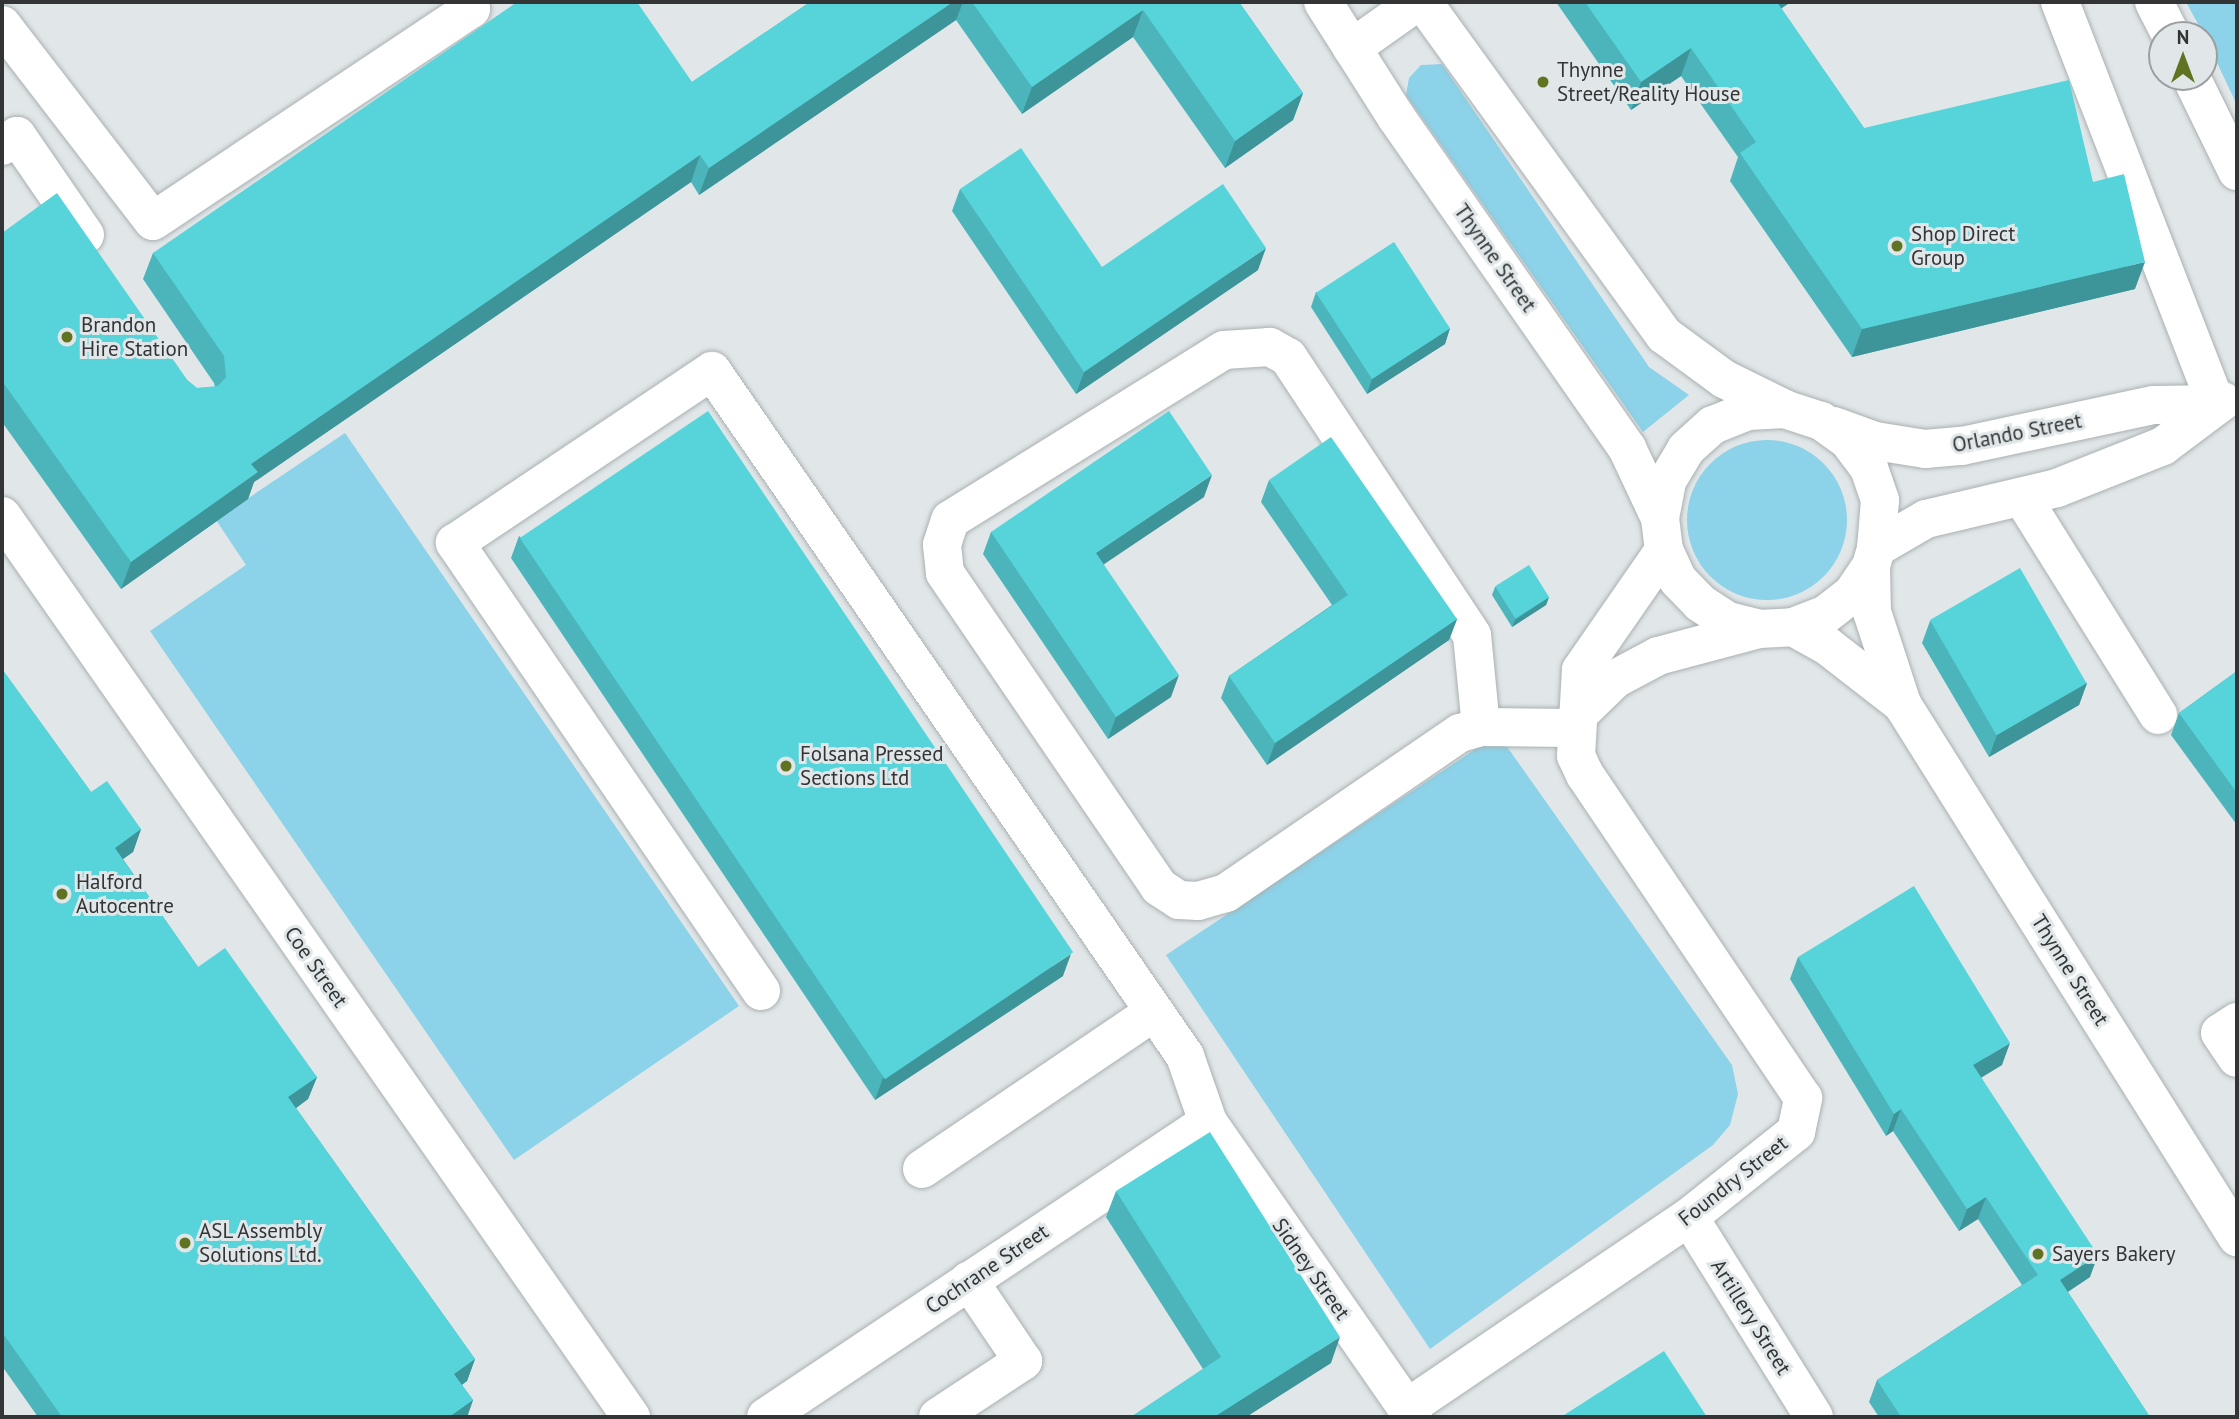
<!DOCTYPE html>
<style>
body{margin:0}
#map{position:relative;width:2239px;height:1419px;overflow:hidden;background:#e1e7e9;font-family:"PT Sans",sans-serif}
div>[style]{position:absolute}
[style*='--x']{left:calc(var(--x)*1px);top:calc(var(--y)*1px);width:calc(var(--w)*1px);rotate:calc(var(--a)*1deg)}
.green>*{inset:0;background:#8cd2e8}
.round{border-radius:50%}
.roads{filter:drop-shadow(0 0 2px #aab0b1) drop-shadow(0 0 2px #aab0b1)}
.minor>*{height:38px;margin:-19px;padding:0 19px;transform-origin:19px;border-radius:19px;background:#fff}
.wall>*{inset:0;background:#4bb5bb}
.shaded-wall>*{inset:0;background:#3d9499}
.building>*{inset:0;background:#57d3da;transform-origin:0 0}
.dots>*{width:19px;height:19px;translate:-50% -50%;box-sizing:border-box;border:4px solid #e1e7e9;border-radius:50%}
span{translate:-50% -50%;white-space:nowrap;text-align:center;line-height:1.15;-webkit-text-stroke:6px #e1e7e9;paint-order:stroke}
.poi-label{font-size:21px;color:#323435}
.left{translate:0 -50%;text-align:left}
.street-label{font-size:21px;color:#323435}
.frame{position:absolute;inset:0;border:4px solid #323435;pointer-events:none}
.north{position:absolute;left:2148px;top:21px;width:70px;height:70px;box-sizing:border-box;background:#e1e7e9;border:2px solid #9b9fa1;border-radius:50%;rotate:0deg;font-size:19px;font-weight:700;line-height:28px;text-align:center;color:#323435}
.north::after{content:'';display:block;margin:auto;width:24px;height:32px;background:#607321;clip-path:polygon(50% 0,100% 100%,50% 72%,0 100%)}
</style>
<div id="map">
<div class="green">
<div style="clip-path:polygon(2186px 2px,2237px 2px,2237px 105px,2204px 35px)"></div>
<div style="clip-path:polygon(1442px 64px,1649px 367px,1689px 395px,1643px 432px,1406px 95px,1409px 78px,1421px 65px)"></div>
<div style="clip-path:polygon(345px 433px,739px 1006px,514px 1160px,150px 631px,246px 565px,216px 520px)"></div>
<div class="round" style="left:1687px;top:440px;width:160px;height:160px"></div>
<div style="clip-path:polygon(1498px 734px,1732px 1065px,1738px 1094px,1730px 1125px,1713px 1145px,1430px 1349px,1166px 955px)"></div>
</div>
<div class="roads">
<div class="minor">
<div style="--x:1323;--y:2;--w:136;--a:57.6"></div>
<div style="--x:1396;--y:117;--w:404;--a:55.1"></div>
<div style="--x:1627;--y:448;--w:77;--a:64.8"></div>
<div style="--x:1660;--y:518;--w:32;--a:83"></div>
<div style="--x:1664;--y:550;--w:33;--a:65"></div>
<div style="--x:1678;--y:580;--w:32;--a:46"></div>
<div style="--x:1700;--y:603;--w:33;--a:33"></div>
<div style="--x:1728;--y:621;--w:32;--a:14"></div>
<div style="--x:1759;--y:629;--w:34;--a:-3"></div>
<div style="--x:1793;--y:627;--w:34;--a:-21"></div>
<div style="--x:1825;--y:615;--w:34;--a:-38"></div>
<div style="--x:1852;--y:594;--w:34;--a:-56"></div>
<div style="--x:1871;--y:566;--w:19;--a:-74"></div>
<div style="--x:1876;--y:548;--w:48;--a:-85.2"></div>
<div style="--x:1880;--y:500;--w:34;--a:-109"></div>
<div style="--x:1869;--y:468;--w:34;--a:-127"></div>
<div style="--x:1849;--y:441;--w:34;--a:-144"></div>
<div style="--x:1821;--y:421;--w:38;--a:-162"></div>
<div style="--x:1785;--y:409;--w:68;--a:-153.8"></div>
<div style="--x:1724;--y:379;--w:74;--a:-143.7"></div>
<div style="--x:1664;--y:335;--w:411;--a:-125.9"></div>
<div style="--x:2060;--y:2;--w:431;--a:68.8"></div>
<div style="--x:2154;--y:2;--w:37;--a:63"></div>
<div style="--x:2;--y:25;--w:247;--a:52.4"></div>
<div style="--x:153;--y:221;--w:382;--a:-33.7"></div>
<div style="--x:471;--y:9;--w:9;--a:-126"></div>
<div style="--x:1352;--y:48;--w:80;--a:-35.3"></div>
<div style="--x:2191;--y:77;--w:105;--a:63.9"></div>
<div style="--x:2;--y:146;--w:18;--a:-34"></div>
<div style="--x:17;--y:136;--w:120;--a:55.5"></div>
<div style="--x:1834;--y:426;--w:44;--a:20.1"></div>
<div style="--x:1875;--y:441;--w:51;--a:9.1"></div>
<div style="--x:1925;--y:449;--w:37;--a:-5"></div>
<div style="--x:1962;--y:446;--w:196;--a:-12.1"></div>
<div style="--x:2154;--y:405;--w:62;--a:-0.9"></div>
<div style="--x:2022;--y:497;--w:257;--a:58"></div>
<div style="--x:2;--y:516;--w:1099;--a:55.08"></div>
<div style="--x:1660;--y:518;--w:38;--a:-79"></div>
<div style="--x:1667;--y:481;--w:37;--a:-59"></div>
<div style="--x:1686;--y:449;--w:36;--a:-42"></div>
<div style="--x:1713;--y:425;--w:38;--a:-22"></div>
<div style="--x:1748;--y:411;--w:37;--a:-3"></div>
<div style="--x:1876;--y:548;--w:58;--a:-30.1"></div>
<div style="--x:1926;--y:519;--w:135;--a:-13.3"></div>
<div style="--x:2057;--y:488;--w:114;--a:-21.6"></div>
<div style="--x:2163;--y:446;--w:75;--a:-36.9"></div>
<div style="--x:1871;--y:566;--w:46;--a:88.8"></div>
<div style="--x:1872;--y:612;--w:97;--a:71.9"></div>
<div style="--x:1902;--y:704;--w:630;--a:57.85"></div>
<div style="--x:1793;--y:627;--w:38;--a:29"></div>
<div style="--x:1826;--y:645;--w:96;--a:37.8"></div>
<div style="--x:1577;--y:716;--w:53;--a:-44.2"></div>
<div style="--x:1615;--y:679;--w:49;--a:-28.1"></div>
<div style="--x:1658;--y:656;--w:105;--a:-15"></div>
<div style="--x:1481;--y:727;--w:92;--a:-95.6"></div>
<div style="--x:1472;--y:635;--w:333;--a:-123.5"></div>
<div style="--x:1288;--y:357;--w:21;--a:-151"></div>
<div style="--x:1270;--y:347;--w:46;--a:176.3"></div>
<div style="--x:1224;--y:350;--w:322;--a:148.2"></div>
<div style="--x:950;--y:520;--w:26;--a:108"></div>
<div style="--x:942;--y:545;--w:28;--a:84"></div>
<div style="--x:945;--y:573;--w:380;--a:55.7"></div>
<div style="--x:1159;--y:887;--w:24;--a:33"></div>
<div style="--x:1179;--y:900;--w:19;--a:3"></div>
<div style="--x:1198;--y:901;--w:29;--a:-16"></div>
<div style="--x:1226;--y:893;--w:283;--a:-34.4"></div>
<div style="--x:1460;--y:733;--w:22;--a:-16"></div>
<div style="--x:1481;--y:727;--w:94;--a:0.6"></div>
<div style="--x:761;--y:991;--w:543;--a:-124.33"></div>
<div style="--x:455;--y:543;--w:309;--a:-33.8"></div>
<div style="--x:712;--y:371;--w:832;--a:55.37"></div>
<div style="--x:1185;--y:1056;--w:70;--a:70.8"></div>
<div style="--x:1208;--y:1122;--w:359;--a:55.2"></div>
<div style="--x:2237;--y:1022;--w:20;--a:147"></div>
<div style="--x:2220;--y:1033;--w:30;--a:56"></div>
<div style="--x:922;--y:1169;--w:280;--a:-34.1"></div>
<div style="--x:1689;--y:1217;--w:236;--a:58"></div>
<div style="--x:1407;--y:1408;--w:341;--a:-34.1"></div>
<div style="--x:1689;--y:1217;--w:137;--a:-38.5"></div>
<div style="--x:1796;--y:1132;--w:35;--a:-78"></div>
<div style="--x:1803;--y:1098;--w:390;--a:-124"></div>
<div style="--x:1585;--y:775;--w:21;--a:-115"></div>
<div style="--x:1576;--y:756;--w:86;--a:-86.7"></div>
<div style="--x:1581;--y:670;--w:146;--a:-55.3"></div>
<div style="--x:766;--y:1417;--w:531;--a:-33.72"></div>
<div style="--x:938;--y:1417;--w:102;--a:-33.4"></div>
<div style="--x:1023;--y:1361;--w:97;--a:-124"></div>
</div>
</div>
<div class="wall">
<div style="clip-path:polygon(810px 2px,1040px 2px,1041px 3px,1239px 2px,1303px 93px,1293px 120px,1225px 168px,1133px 37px,1022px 114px,956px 20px,699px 195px,691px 182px,254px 482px,248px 499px,121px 589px,2px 422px,2px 233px,197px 388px,215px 387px,214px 383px,143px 279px,153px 253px,692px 82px)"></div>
<div style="clip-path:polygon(1556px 2px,1791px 2px,1781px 8px,1864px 128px,2093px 182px,2135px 289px,1852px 357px,1730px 181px,1738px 157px,1681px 76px,1631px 110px)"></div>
<div style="clip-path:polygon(960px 189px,1102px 267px,1258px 270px,1076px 394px,952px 211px)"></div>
<div style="clip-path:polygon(1316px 292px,1450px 328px,1445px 344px,1367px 394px,1311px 307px)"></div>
<div style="clip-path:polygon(1269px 480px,1457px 619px,1449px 640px,1267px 765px,1221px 698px,1229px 676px,1332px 605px,1261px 502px)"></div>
<div style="clip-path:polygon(1204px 497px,1103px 564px,1171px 697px,1108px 739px,983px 554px,991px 532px)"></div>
<div style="clip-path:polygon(519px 536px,1063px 976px,875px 1100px,511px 558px)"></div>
<div style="clip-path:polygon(1495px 587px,1549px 597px,1546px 605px,1512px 627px,1492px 595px)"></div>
<div style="clip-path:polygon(1930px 621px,2087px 683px,2079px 705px,1989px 757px,1922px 643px)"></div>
<div style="clip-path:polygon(2px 669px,91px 792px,141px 829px,133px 852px,123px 859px,198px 967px,317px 1077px,308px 1099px,296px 1108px,475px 1359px,467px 1381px,462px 1385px,473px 1400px,467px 1417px,38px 1417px,2px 1366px)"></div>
<div style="clip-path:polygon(2237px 671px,2237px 825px,2171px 735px,2179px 713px)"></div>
<div style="clip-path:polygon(1798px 957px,2002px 1065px,1981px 1077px,2090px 1277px,2068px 1292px,2150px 1417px,1879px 1417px,1869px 1402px,1877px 1380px,2022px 1285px,1978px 1219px,1959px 1231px,1893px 1131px,1886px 1136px,1790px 979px)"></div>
<div style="clip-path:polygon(1116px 1191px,1331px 1363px,1246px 1417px,1131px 1417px,1203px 1369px,1106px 1217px)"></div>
</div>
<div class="shaded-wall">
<div style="clip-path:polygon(953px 2px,963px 2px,956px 20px,699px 195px,709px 168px)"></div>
<div style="clip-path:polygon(1769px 2px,1791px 2px,1761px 22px)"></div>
<div style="clip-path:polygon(1143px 10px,1133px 37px,1022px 114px,1032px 87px)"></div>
<div style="clip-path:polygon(1691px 48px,1681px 76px,1631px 110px,1641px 82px)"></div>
<div style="clip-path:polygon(1303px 93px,1293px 120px,1225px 168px,1235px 141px)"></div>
<div style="clip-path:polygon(700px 155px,691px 182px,254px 482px,248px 499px,121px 589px,131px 562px,251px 464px)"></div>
<div style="clip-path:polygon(1266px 248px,1258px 270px,1076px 394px,1084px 372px)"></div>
<div style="clip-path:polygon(2145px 262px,2135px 289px,1852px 357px,1862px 329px)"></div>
<div style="clip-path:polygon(1450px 328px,1445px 344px,1367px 394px,1372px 379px)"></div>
<div style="clip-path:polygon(1212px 475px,1204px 497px,1088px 575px,1096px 553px)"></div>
<div style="clip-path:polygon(1549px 597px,1546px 605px,1512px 627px,1515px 620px)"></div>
<div style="clip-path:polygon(1457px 619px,1449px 640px,1267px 765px,1275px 743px)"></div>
<div style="clip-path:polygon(1179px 675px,1171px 697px,1108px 739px,1116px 717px)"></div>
<div style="clip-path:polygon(2087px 683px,2079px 705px,1989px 757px,1997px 735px)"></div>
<div style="clip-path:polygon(141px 829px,133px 852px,106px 871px,115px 848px)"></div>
<div style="clip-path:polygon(1071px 954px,1063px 976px,875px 1100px,883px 1078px)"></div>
<div style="clip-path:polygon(2010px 1043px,2002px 1065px,1966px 1087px,1973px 1065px)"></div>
<div style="clip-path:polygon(317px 1077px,308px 1099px,280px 1120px,288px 1097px)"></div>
<div style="clip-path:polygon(1901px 1109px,1893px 1131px,1886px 1136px,1894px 1114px)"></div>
<div style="clip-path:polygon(1986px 1197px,1978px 1219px,1959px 1231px,1967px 1209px)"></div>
<div style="clip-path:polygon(2098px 1255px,2090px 1277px,2052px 1302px,2060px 1280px)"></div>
<div style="clip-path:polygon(1340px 1337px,1331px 1363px,1246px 1417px,1214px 1417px)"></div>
<div style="clip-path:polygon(475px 1359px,467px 1381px,446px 1396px,454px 1374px)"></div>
<div style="clip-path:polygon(473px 1400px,467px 1417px,449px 1417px)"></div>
</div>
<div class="building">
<div style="clip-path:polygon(517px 2px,637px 2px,692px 82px,810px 2px,953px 2px,709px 168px,700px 155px,251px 464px,258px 472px,131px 562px,2px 381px,2px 233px,57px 193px,188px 381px,197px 388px,218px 386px,226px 377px,224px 356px,153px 253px)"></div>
<div style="clip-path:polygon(972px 2px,1040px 2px,1041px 3px,1042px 2px,1239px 2px,1303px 93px,1235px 141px,1143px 10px,1032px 87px)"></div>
<div style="clip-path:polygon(1585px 2px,1777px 2px,1864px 128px,2069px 80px,2093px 182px,2124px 174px,2145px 262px,1862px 329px,1740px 153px,1756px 142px,1691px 48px,1641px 82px)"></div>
<div style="clip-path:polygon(1021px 148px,1102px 267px,1223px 184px,1266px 248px,1084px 372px,960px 189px)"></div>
<div style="left:1394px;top:242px;width:103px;height:93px;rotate:57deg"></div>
<div style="left:708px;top:411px;width:653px;height:227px;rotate:56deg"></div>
<div style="clip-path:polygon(1169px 411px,1212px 475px,1096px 553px,1179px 675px,1116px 717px,991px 532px)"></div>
<div style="clip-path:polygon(1331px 437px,1457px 619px,1275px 743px,1229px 676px,1348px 595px,1269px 480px)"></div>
<div style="left:1529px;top:565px;width:38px;height:40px;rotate:58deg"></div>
<div style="left:2020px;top:568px;width:133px;height:104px;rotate:60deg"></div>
<div style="clip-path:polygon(2px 669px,91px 792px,107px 781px,141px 829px,115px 848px,198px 967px,225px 948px,317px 1077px,288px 1097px,475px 1359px,454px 1374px,473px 1400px,449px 1417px,62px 1417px,2px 1332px)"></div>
<div style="clip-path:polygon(2237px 671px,2237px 793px,2179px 713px)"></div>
<div style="clip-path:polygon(1914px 886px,2010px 1043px,1973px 1065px,2098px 1255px,2060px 1280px,2150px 1417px,1901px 1417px,1877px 1380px,2038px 1275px,1986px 1197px,1967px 1209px,1901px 1109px,1894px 1114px,1798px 957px)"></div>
<div style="clip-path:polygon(1210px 1132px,1340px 1337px,1214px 1417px,1131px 1417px,1221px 1357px,1116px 1191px)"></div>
<div style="clip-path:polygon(1664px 1351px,1707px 1417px,1561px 1417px)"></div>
</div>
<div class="dots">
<div style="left:1543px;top:82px;background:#607321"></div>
<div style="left:1897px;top:246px;background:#607321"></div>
<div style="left:67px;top:337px;background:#607321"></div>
<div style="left:786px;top:766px;background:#607321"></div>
<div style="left:62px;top:894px;background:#607321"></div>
<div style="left:185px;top:1243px;background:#607321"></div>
<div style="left:2038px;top:1254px;background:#607321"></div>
</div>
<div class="poi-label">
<span class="left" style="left:1557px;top:82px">Thynne<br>Street/Reality House</span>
<span class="left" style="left:1911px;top:246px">Shop Direct<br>Group</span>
<span class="left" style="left:81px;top:337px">Brandon<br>Hire Station</span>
<span class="left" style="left:800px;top:766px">Folsana Pressed<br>Sections Ltd</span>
<span class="left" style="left:76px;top:894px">Halford<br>Autocentre</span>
<span class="left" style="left:199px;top:1243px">ASL Assembly<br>Solutions Ltd.</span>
<span class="left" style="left:2052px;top:1254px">Sayers Bakery</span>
</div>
<div class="street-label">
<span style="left:1495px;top:258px;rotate:55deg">Thynne Street</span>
<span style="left:2017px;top:433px;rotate:-11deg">Orlando Street</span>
<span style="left:316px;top:967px;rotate:55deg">Coe Street</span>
<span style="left:2070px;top:970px;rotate:58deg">Thynne Street</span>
<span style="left:1733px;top:1181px;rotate:-38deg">Foundry Street</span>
<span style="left:987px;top:1269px;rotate:-34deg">Cochrane Street</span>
<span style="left:1311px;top:1269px;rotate:55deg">Sidney Street</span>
<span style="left:1751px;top:1317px;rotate:58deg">Artillery Street</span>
</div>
<div class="frame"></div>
<div class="north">N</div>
</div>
